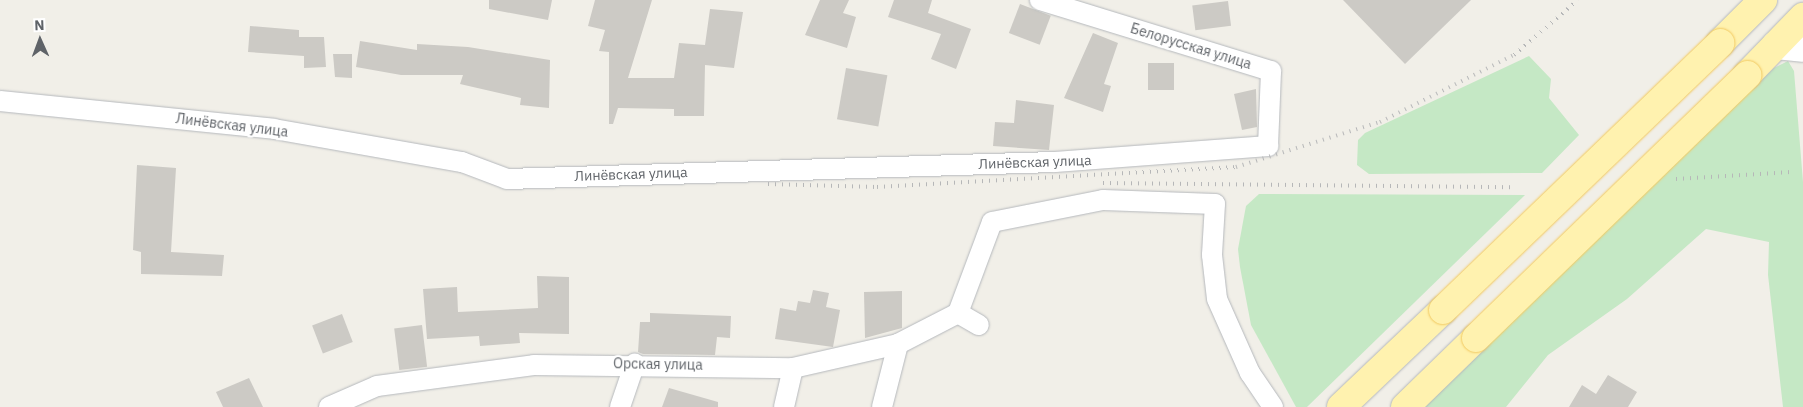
<!DOCTYPE html>
<meta charset="utf-8">
<style>
body{margin:0}
#map{position:relative;width:1803px;height:407px;overflow:hidden;background:#f1efe8;font-family:"IBM Plex Sans",sans-serif}
div>[style]{position:absolute}
[style*='--x']{left:calc(var(--x)*1px);top:calc(var(--y)*1px);width:calc(var(--w)*1px);rotate:calc(var(--a)*1deg)}
.green>*{inset:0;background:#c5e8c5}
.building>*{inset:0;background:#cccac5;transform-origin:0 0}
.roads{filter:drop-shadow(0 0 1px #b5b8bc) drop-shadow(0 0 1px #b5b8bc)}
.street>*{height:20px;margin:-10px;padding:0 10px;transform-origin:10px;border-radius:10px;background:#fff}
.secondary>*{height:28px;margin:-14px;padding:0 14px;transform-origin:14px;border-radius:14px;background:#fff}
.primary>*{height:28px;margin:-14px;padding:0 14px;transform-origin:14px;border-radius:14px;background:#fff2af}
.rail>*{height:4px;margin-top:-2px;transform-origin:0;background:repeating-linear-gradient(90deg,#b6b7b8 0 1px,transparent 0 7px)}
.bridges{filter:drop-shadow(0 0 1px #f2c960) drop-shadow(0 0 1px #f2c960)}
.primary-bridge>*{height:28px;margin:-14px;padding:0 14px;transform-origin:14px;border-radius:14px;background:#fff2af}
span{translate:-50% -50%;white-space:nowrap;text-align:center;line-height:1.15;-webkit-text-stroke:4.5px #fff;paint-order:stroke}
.street-label{font-size:14px;color:#5f6368}
.north{position:absolute;left:15px;top:15px;width:50px;height:50px;-webkit-text-stroke:4px #fff;paint-order:stroke;rotate:358deg;font-size:14px;font-weight:700;line-height:20px;text-align:center;color:#5f6368}
.north::after{content:'';display:block;margin:auto;width:18px;height:22px;background:#5f6368;clip-path:polygon(50% 0,100% 100%,50% 72%,0 100%)}
</style>
<div id="map">
<div class="green">
<div style="clip-path:polygon(1529px 56px,1551px 79px,1549px 98px,1579px 135px,1542px 173px,1369px 174px,1357px 165px,1358px 140px,1365px 133px)"></div>
<div style="clip-path:polygon(1788px 61px,1794px 71px,1803px 182px,1803px 407px,1783px 407px,1768px 275px,1769px 242px,1706px 229px,1627px 299px,1548px 355px,1506px 407px,1419px 407px,1774px 68px)"></div>
<div style="clip-path:polygon(1259px 194px,1525px 195px,1307px 407px,1296px 407px,1251px 325px,1240px 267px,1238px 249px,1246px 206px)"></div>
</div>
<div class="building">
<div style="clip-path:polygon(489px 0,552px 0,548px 20px,489px 9px)"></div>
<div style="clip-path:polygon(595px 0,652px 0,628px 78px,674px 78px,679px 43px,705px 45px,710px 9px,743px 12px,734px 68px,705px 65px,704px 116px,674px 116px,674px 109px,618px 108px,613px 124px,609px 124px,609px 52px,599px 51px,605px 30px,588px 26px)"></div>
<div style="clip-path:polygon(820px 0,849px 0,843px 13px,856px 17px,847px 48px,805px 35px)"></div>
<div style="clip-path:polygon(894px 0,932px 0,928px 13px,971px 29px,956px 69px,931px 59px,941px 34px,888px 17px)"></div>
<div style="clip-path:polygon(1343px 0,1471px 0,1405px 64px)"></div>
<div style="left:1228px;top:1px;width:25px;height:36px;rotate:83deg"></div>
<div style="left:1020px;top:4px;width:33px;height:31px;rotate:21deg"></div>
<div style="clip-path:polygon(250px 26px,299px 30px,299px 37px,324px 37px,326px 67px,304px 68px,304px 56px,248px 52px)"></div>
<div style="clip-path:polygon(1093px 33px,1118px 43px,1104px 84px,1111px 86px,1103px 112px,1064px 98px)"></div>
<div style="clip-path:polygon(360px 41px,417px 50px,417px 44px,468px 47px,550px 60px,549px 108px,520px 105px,521px 98px,460px 84px,463px 75px,401px 75px,356px 67px)"></div>
<div style="clip-path:polygon(333px 54px,352px 54px,352px 78px,335px 77px)"></div>
<div style="left:1174px;top:63px;width:27px;height:26px;rotate:90deg"></div>
<div style="left:846px;top:68px;width:42px;height:52px;rotate:10deg"></div>
<div style="clip-path:polygon(1256px 89px,1257px 127px,1242px 130px,1234px 94px)"></div>
<div style="clip-path:polygon(1016px 100px,1054px 105px,1049px 150px,993px 146px,995px 122px,1014px 123px)"></div>
<div style="clip-path:polygon(137px 165px,176px 168px,171px 252px,224px 255px,222px 276px,141px 274px,141px 252px,133px 250px)"></div>
<div style="clip-path:polygon(537px 276px,569px 277px,569px 334px,519px 333px,520px 343px,480px 346px,479px 336px,427px 339px,423px 289px,457px 287px,458px 312px,538px 308px)"></div>
<div style="clip-path:polygon(813px 290px,829px 293px,826px 307px,840px 310px,833px 347px,775px 339px,780px 308px,796px 311px,798px 301px,810px 303px)"></div>
<div style="clip-path:polygon(902px 291px,902px 328px,865px 338px,864px 292px)"></div>
<div style="clip-path:polygon(650px 313px,731px 316px,730px 338px,717px 337px,715px 355px,643px 354px,638px 352px,640px 322px,650px 322px)"></div>
<div style="left:342px;top:314px;width:30px;height:32px;rotate:69deg"></div>
<div style="left:422px;top:325px;width:42px;height:28px;rotate:83deg"></div>
<div style="clip-path:polygon(1608px 375px,1637px 392px,1628px 407px,1569px 407px,1582px 385px,1596px 394px)"></div>
<div style="clip-path:polygon(249px 378px,263px 407px,223px 407px,216px 392px)"></div>
<div style="clip-path:polygon(669px 388px,718px 402px,718px 407px,662px 407px)"></div>
</div>
<div class="roads">
<div class="street">
<div style="--x:0;--y:101;--w:275;--a:5.8"></div>
<div style="--x:274;--y:129;--w:191;--a:10"></div>
<div style="--x:462;--y:162;--w:48;--a:20.7"></div>
<div style="--x:507;--y:179;--w:548;--a:-1.78"></div>
<div style="--x:1055;--y:162;--w:214;--a:-4.3"></div>
<div style="--x:1268;--y:146;--w:75;--a:-87.7"></div>
<div style="--x:1271;--y:71;--w:242;--a:-162.9"></div>
<div style="--x:958;--y:313;--w:97;--a:-69.5"></div>
<div style="--x:992;--y:222;--w:113;--a:-11.2"></div>
<div style="--x:1103;--y:200;--w:112;--a:2"></div>
<div style="--x:1215;--y:204;--w:51;--a:93.4"></div>
<div style="--x:1212;--y:255;--w:44;--a:83.5"></div>
<div style="--x:1217;--y:299;--w:81;--a:66"></div>
<div style="--x:1250;--y:373;--w:41;--a:55.9"></div>
<div style="--x:329;--y:407;--w:52;--a:-23.6"></div>
<div style="--x:377;--y:386;--w:158;--a:-7.6"></div>
<div style="--x:534;--y:365;--w:259;--a:0.7"></div>
<div style="--x:793;--y:368;--w:108;--a:-12.9"></div>
<div style="--x:898;--y:344;--w:68;--a:-27.3"></div>
<div style="--x:958;--y:313;--w:24;--a:30"></div>
<div style="--x:620;--y:407;--w:46;--a:-71.2"></div>
<div style="--x:784;--y:407;--w:40;--a:-77"></div>
<div style="--x:882;--y:407;--w:65;--a:-75.7"></div>
</div>
<div class="secondary">
<div style="--x:1776;--y:45;--w:27;--a:6"></div>
</div>
<div class="primary">
<div style="--x:1720;--y:43;--w:61;--a:-45"></div>
<div style="--x:1747;--y:75;--w:81;--a:-46"></div>
<div style="--x:1341;--y:407;--w:141;--a:-43.6"></div>
<div style="--x:1405;--y:407;--w:99;--a:-44.2"></div>
</div>
</div>
<div class="rail">
<div style="--x:1676;--y:179;--w:115;--a:-3.5"></div>
<div style="--x:1103;--y:183;--w:411;--a:0.6"></div>
<div style="--x:768;--y:184;--w:109;--a:1.6"></div>
<div style="--x:877;--y:187;--w:360;--a:-3.2"></div>
<div style="--x:1236;--y:167;--w:151;--a:-17.4"></div>
<div style="--x:1380;--y:122;--w:150;--a:-26.6"></div>
<div style="--x:1514;--y:55;--w:84;--a:-40.7"></div>
</div>
<div class="bridges">
<div class="primary-bridge">
<div style="--x:1443;--y:310;--w:385;--a:-43.9"></div>
<div style="--x:1476;--y:338;--w:378;--a:-44.1"></div>
</div>
</div>
<div class="street-label">
<span style="left:1191px;top:46px;rotate:17deg">Белорусская улица</span>
<span style="left:232px;top:125px;rotate:7deg">Линёвская улица</span>
<span style="left:1035px;top:162px;rotate:-2deg">Линёвская улица</span>
<span style="left:631px;top:174px;rotate:-2deg">Линёвская улица</span>
<span style="left:658px;top:364px;rotate:1deg">Орская улица</span>
</div>
<div class="north">N</div>
</div>
